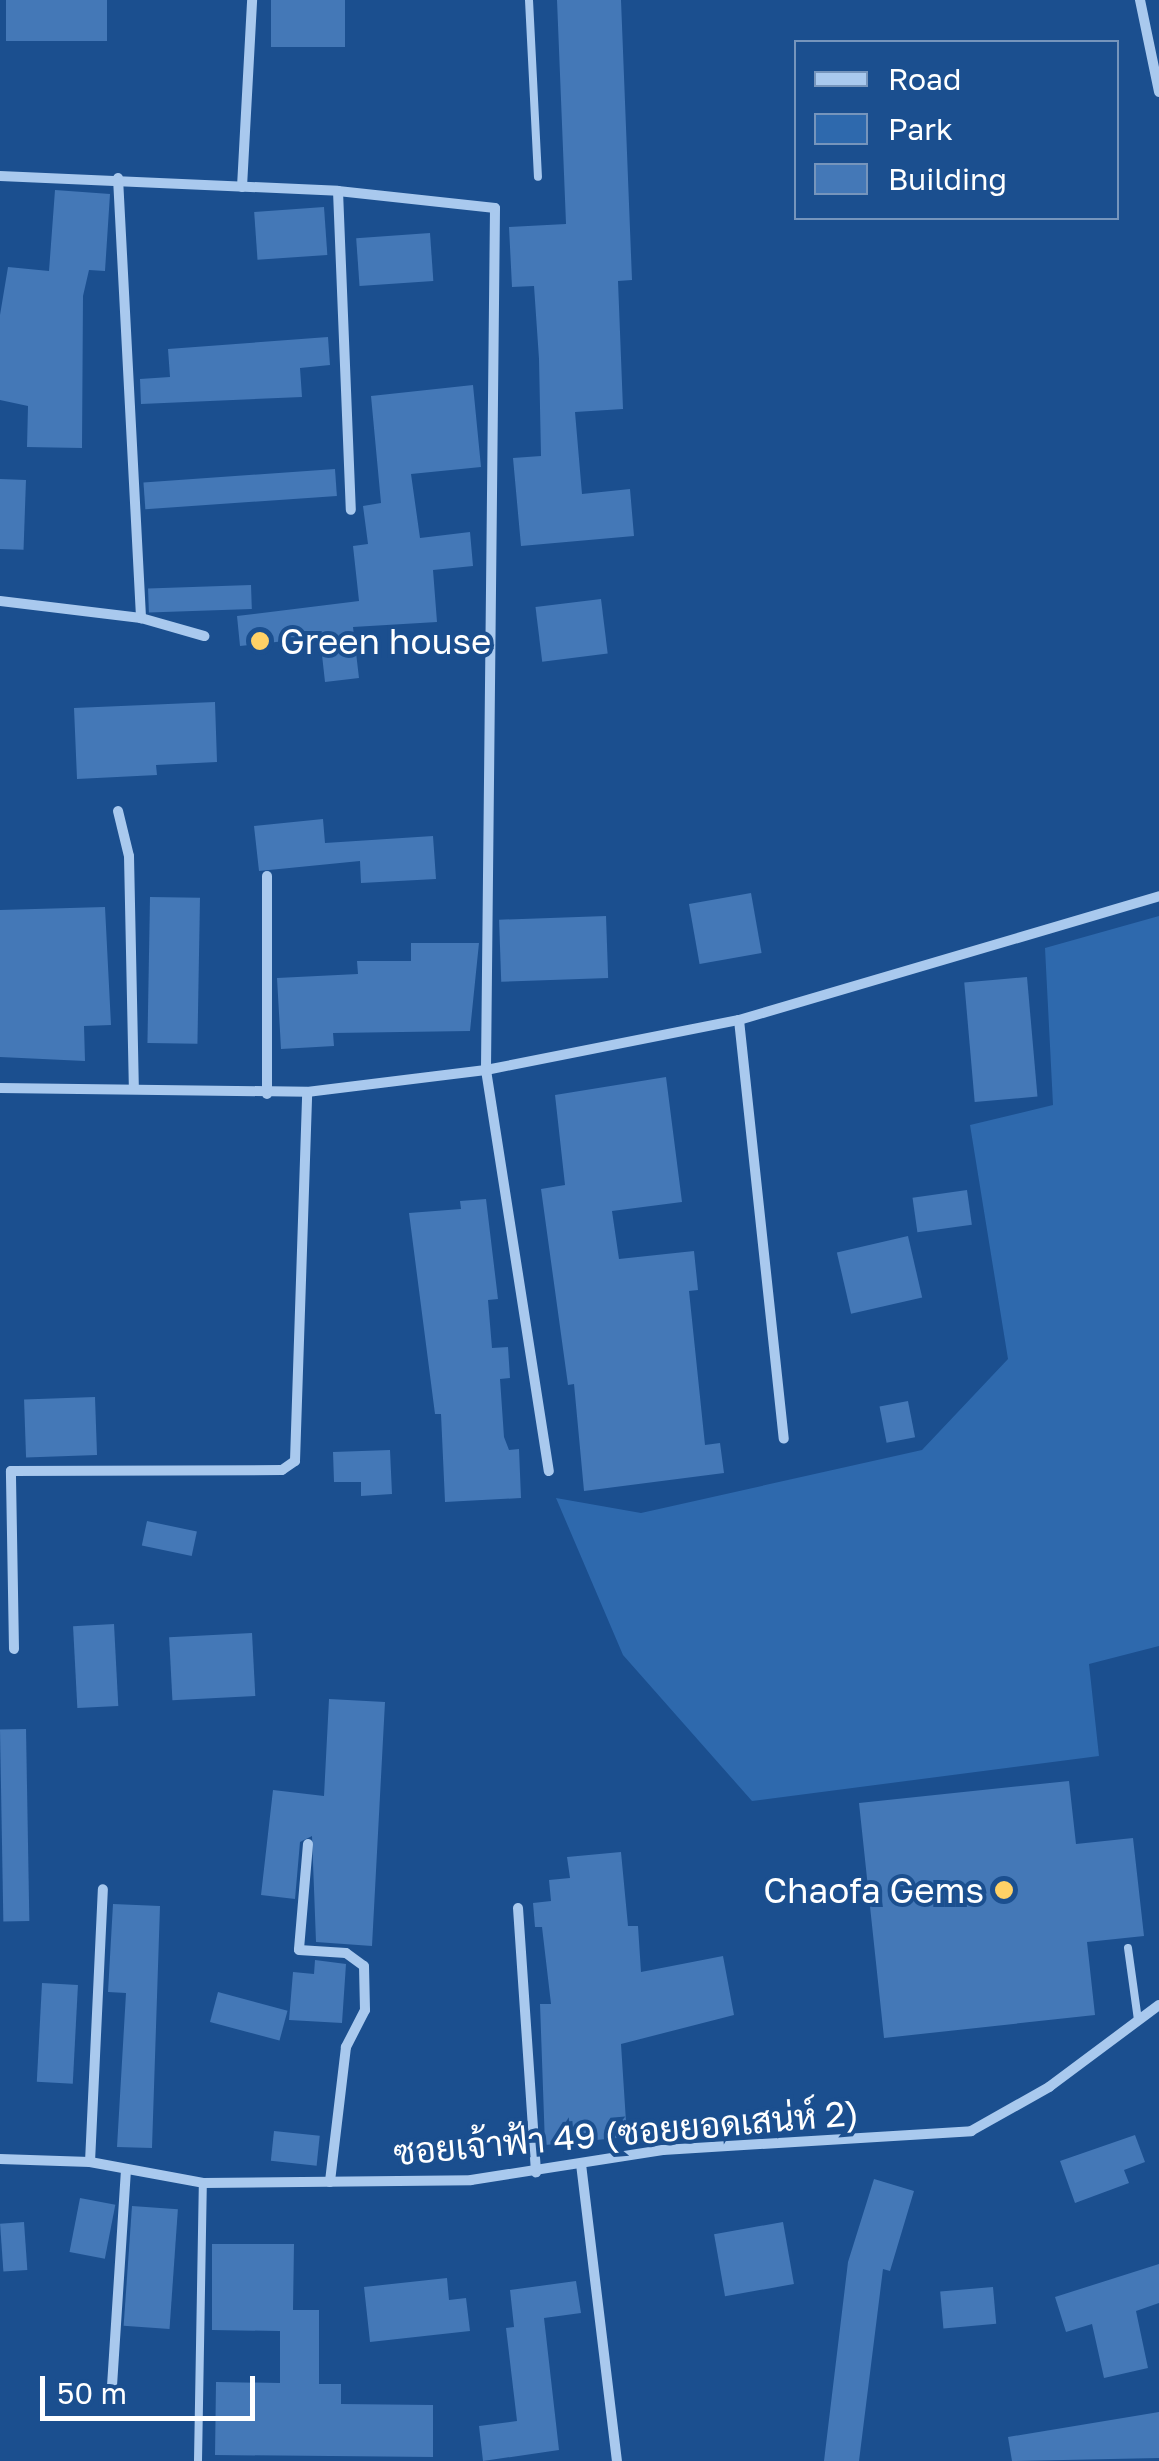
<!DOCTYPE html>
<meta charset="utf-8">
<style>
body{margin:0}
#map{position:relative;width:1159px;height:2461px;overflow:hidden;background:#1b4f8f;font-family:"Golos Text",Sarabun,sans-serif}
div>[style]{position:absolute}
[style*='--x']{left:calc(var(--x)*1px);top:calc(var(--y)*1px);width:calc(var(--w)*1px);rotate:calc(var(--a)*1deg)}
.green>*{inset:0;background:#2e69ad}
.building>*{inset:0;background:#4478b7;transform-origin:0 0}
.lane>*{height:8px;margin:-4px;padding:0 4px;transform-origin:4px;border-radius:4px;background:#a9c9ee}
.street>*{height:10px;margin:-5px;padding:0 5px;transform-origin:5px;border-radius:5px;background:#a9c9ee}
.dots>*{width:28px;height:28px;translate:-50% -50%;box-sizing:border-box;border:5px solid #1b4f8f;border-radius:50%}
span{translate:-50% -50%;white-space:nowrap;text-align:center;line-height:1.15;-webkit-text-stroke:8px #1b4f8f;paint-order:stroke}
.poi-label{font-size:35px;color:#fff}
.left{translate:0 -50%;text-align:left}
.right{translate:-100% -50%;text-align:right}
.street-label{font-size:35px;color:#fff}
.legend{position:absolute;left:794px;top:40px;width:325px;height:180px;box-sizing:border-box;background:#1b4f8f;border:2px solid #7695bc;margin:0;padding:12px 18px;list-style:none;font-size:30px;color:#fff}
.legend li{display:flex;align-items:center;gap:20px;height:50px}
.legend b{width:50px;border:2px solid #7695bc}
.scale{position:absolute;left:40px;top:2376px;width:215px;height:45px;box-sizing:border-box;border:5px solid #fff;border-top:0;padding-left:12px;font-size:30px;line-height:35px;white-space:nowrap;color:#fff;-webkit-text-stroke:8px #1b4f8f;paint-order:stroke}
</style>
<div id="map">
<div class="green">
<div style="clip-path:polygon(1159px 916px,1159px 1646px,1089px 1664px,1099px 1756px,752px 1801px,623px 1655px,556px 1498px,641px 1513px,922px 1450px,1008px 1359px,970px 1125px,1053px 1105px,1045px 948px)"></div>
</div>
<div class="building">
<div style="left:6px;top:0;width:101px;height:41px"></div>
<div style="left:271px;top:0;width:74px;height:47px"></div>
<div style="clip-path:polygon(557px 0,621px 0,632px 280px,618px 281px,623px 409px,575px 412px,582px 494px,630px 489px,634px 536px,521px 546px,513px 458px,541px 456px,539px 359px,534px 286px,512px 287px,509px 227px,566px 224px)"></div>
<div style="clip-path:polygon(55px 190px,110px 194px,105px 271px,89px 270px,83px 296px,82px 448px,27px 447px,28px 406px,0 400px,0 315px,8px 267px,49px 271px)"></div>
<div style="left:324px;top:207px;width:48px;height:70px;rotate:86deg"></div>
<div style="left:430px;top:233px;width:48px;height:74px;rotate:86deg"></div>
<div style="clip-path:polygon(328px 337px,330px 365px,300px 368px,302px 397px,141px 404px,140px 379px,170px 377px,168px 349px)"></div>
<div style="clip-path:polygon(473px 385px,481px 467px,411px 474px,420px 538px,470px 532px,473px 566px,433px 570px,437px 622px,353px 627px,359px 678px,325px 682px,320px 637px,240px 646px,237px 616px,359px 601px,353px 546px,368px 544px,363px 506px,381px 503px,371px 396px)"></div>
<div style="left:335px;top:469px;width:27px;height:192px;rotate:86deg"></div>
<div style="left:0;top:479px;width:26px;height:70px;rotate:2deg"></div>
<div style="left:251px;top:585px;width:24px;height:103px;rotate:88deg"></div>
<div style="left:601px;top:599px;width:55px;height:66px;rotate:83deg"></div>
<div style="clip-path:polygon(215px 702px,217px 762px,156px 765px,157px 775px,77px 779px,74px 708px)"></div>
<div style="clip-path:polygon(323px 819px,325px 843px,433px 836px,436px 879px,361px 883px,360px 861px,259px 871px,254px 826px)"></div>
<div style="left:751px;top:893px;width:61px;height:63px;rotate:80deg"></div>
<div style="left:150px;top:897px;width:50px;height:146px;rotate:1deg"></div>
<div style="clip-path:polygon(105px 907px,111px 1025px,84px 1026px,85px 1061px,0 1057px,0 910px)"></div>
<div style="left:606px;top:916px;width:62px;height:107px;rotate:88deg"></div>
<div style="clip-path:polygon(411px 943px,479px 943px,470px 1031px,333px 1033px,334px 1046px,281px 1049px,277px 978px,358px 974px,357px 961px,411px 961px)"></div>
<div style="left:1027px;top:977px;width:120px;height:63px;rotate:85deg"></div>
<div style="clip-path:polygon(666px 1077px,682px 1202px,612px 1211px,619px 1259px,694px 1251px,698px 1290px,689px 1291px,705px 1445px,720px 1443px,724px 1473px,584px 1491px,574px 1384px,568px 1385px,541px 1189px,565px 1185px,555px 1095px)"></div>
<div style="left:967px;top:1190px;width:35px;height:55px;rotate:82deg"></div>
<div style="clip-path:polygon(486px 1199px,498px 1299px,488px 1300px,492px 1348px,508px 1347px,510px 1378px,500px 1379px,504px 1437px,509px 1450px,519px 1449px,521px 1498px,445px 1502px,441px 1414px,435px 1414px,409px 1213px,461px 1209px,460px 1201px)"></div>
<div style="left:908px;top:1236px;width:63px;height:73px;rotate:77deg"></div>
<div style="left:95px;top:1397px;width:58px;height:71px;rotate:88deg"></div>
<div style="left:908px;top:1401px;width:37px;height:29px;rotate:79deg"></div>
<div style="clip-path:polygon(390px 1450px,392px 1494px,361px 1496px,361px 1482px,334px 1482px,333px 1452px)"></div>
<div style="left:147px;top:1521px;width:51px;height:25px;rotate:12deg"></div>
<div style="left:114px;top:1624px;width:82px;height:41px;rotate:87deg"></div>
<div style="left:252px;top:1633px;width:63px;height:83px;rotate:87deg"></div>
<div style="clip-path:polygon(329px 1699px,385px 1702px,372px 1946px,316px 1942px,312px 1836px,300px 1842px,295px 1899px,261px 1895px,273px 1790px,324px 1796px)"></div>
<div style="left:26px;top:1729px;width:192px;height:26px;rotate:89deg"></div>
<div style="clip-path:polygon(1069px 1781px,1076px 1844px,1133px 1838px,1144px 1936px,1087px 1942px,1095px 2015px,884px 2038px,859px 1803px)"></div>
<div style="clip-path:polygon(621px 1852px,628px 1926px,638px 1926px,641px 1972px,723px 1956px,734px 2015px,621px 2044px,627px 2137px,545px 2145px,540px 2004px,551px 2004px,542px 1927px,535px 1927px,533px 1903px,551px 1901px,549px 1880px,570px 1878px,567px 1857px)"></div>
<div style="clip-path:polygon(113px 1904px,160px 1906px,152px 2148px,117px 2147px,126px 1993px,108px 1992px)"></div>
<div style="clip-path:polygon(315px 1960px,346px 1964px,342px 2023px,289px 2020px,293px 1972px,314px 1974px)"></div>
<div style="left:42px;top:1983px;width:36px;height:99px;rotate:3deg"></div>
<div style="left:218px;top:1992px;width:72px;height:31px;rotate:15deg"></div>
<div style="left:274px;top:2131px;width:46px;height:30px;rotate:6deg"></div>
<div style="clip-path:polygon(1135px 2135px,1145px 2162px,1124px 2170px,1129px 2183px,1075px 2203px,1060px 2161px)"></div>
<div style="clip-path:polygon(874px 2179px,914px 2191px,890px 2271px,883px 2269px,859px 2461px,824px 2461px,848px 2262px)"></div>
<div style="left:80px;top:2198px;width:36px;height:55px;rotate:11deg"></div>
<div style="left:132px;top:2206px;width:46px;height:120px;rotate:4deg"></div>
<div style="left:24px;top:2222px;width:48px;height:24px;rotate:86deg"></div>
<div style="left:783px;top:2222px;width:63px;height:70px;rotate:80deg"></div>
<div style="clip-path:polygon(212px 2244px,294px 2244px,293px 2310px,319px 2310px,319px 2384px,341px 2384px,341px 2404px,433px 2405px,433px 2457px,215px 2455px,216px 2382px,280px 2383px,280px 2331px,212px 2330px)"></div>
<div style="clip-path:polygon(1159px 2264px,1159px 2303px,1136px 2311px,1148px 2368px,1104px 2378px,1092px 2324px,1066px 2332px,1055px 2297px)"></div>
<div style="clip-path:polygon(447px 2278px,449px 2300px,466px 2298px,470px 2331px,370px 2342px,364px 2287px)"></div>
<div style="clip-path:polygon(576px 2281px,581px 2313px,544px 2318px,559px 2450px,483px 2461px,479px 2426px,517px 2421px,506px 2328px,514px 2327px,510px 2290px)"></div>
<div style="left:993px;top:2287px;width:37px;height:53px;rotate:85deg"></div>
<div style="clip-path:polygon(1159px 2412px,1159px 2458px,1012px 2461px,1008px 2437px)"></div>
</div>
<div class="lane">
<div style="--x:529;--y:0;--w:177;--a:87.1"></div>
<div style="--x:1128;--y:1948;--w:73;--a:82.1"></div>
<div style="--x:198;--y:2461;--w:278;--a:-89"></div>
</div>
<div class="street">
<div style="--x:1140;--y:0;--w:94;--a:78.3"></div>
<div style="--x:0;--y:176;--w:338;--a:2.5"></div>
<div style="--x:338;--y:191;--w:158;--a:6.2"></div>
<div style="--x:495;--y:208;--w:862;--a:90.6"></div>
<div style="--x:486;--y:1070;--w:406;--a:81.1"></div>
<div style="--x:118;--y:178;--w:441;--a:87"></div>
<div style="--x:242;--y:187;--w:187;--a:-86.9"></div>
<div style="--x:338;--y:191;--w:319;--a:87.7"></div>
<div style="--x:0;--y:601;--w:142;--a:6.9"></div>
<div style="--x:141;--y:618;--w:66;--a:15.9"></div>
<div style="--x:118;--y:811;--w:46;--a:76.3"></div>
<div style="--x:129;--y:856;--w:230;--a:88.8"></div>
<div style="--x:267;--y:876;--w:218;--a:90"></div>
<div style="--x:739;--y:1020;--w:421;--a:83.9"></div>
<div style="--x:0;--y:1088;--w:307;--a:0.7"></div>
<div style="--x:307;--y:1092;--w:180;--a:-7"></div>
<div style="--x:486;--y:1070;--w:258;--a:-11.2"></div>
<div style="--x:739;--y:1020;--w:438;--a:-16.4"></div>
<div style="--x:14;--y:1649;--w:178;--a:-91"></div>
<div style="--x:11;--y:1471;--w:271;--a:-0.2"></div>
<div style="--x:282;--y:1470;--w:16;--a:-35"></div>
<div style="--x:295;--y:1461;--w:369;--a:-88.1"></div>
<div style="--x:308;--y:1844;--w:106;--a:94.9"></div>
<div style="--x:299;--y:1950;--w:47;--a:3.7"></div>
<div style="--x:346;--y:1953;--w:22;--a:36"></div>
<div style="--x:364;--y:1966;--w:44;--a:88.7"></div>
<div style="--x:365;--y:2010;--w:42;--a:117.2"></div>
<div style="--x:346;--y:2047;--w:136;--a:96.8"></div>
<div style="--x:518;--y:1908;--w:265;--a:86.1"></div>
<div style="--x:0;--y:2159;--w:90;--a:1.9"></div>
<div style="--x:90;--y:2162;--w:115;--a:10.5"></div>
<div style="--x:203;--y:2183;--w:268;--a:-0.6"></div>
<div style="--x:471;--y:2180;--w:194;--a:-8.9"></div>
<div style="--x:663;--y:2150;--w:309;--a:-3.5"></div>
<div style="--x:971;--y:2131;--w:90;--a:-29.4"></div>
<div style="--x:1049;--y:2087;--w:137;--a:-36.7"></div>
<div style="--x:90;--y:2162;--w:273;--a:-87.3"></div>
<div style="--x:581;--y:2164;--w:299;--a:83.1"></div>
<div style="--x:112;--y:2386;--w:216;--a:-86.3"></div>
</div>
<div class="dots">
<div style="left:260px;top:641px;background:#ffd166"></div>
<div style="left:1004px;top:1890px;background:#ffd166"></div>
</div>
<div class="poi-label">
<span class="left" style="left:280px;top:641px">Green house</span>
<span class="right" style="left:984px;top:1890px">Chaofa Gems</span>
</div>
<div class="street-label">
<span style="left:626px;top:2132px;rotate:-5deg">ซอยเจ้าฟ้า 49 (ซอยยอดเสน่ห์ 2)</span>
</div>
<ul class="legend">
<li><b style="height:12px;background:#a9c9ee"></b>Road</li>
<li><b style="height:28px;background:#2e69ad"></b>Park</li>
<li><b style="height:28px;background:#4478b7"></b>Building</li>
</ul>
<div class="scale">50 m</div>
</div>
